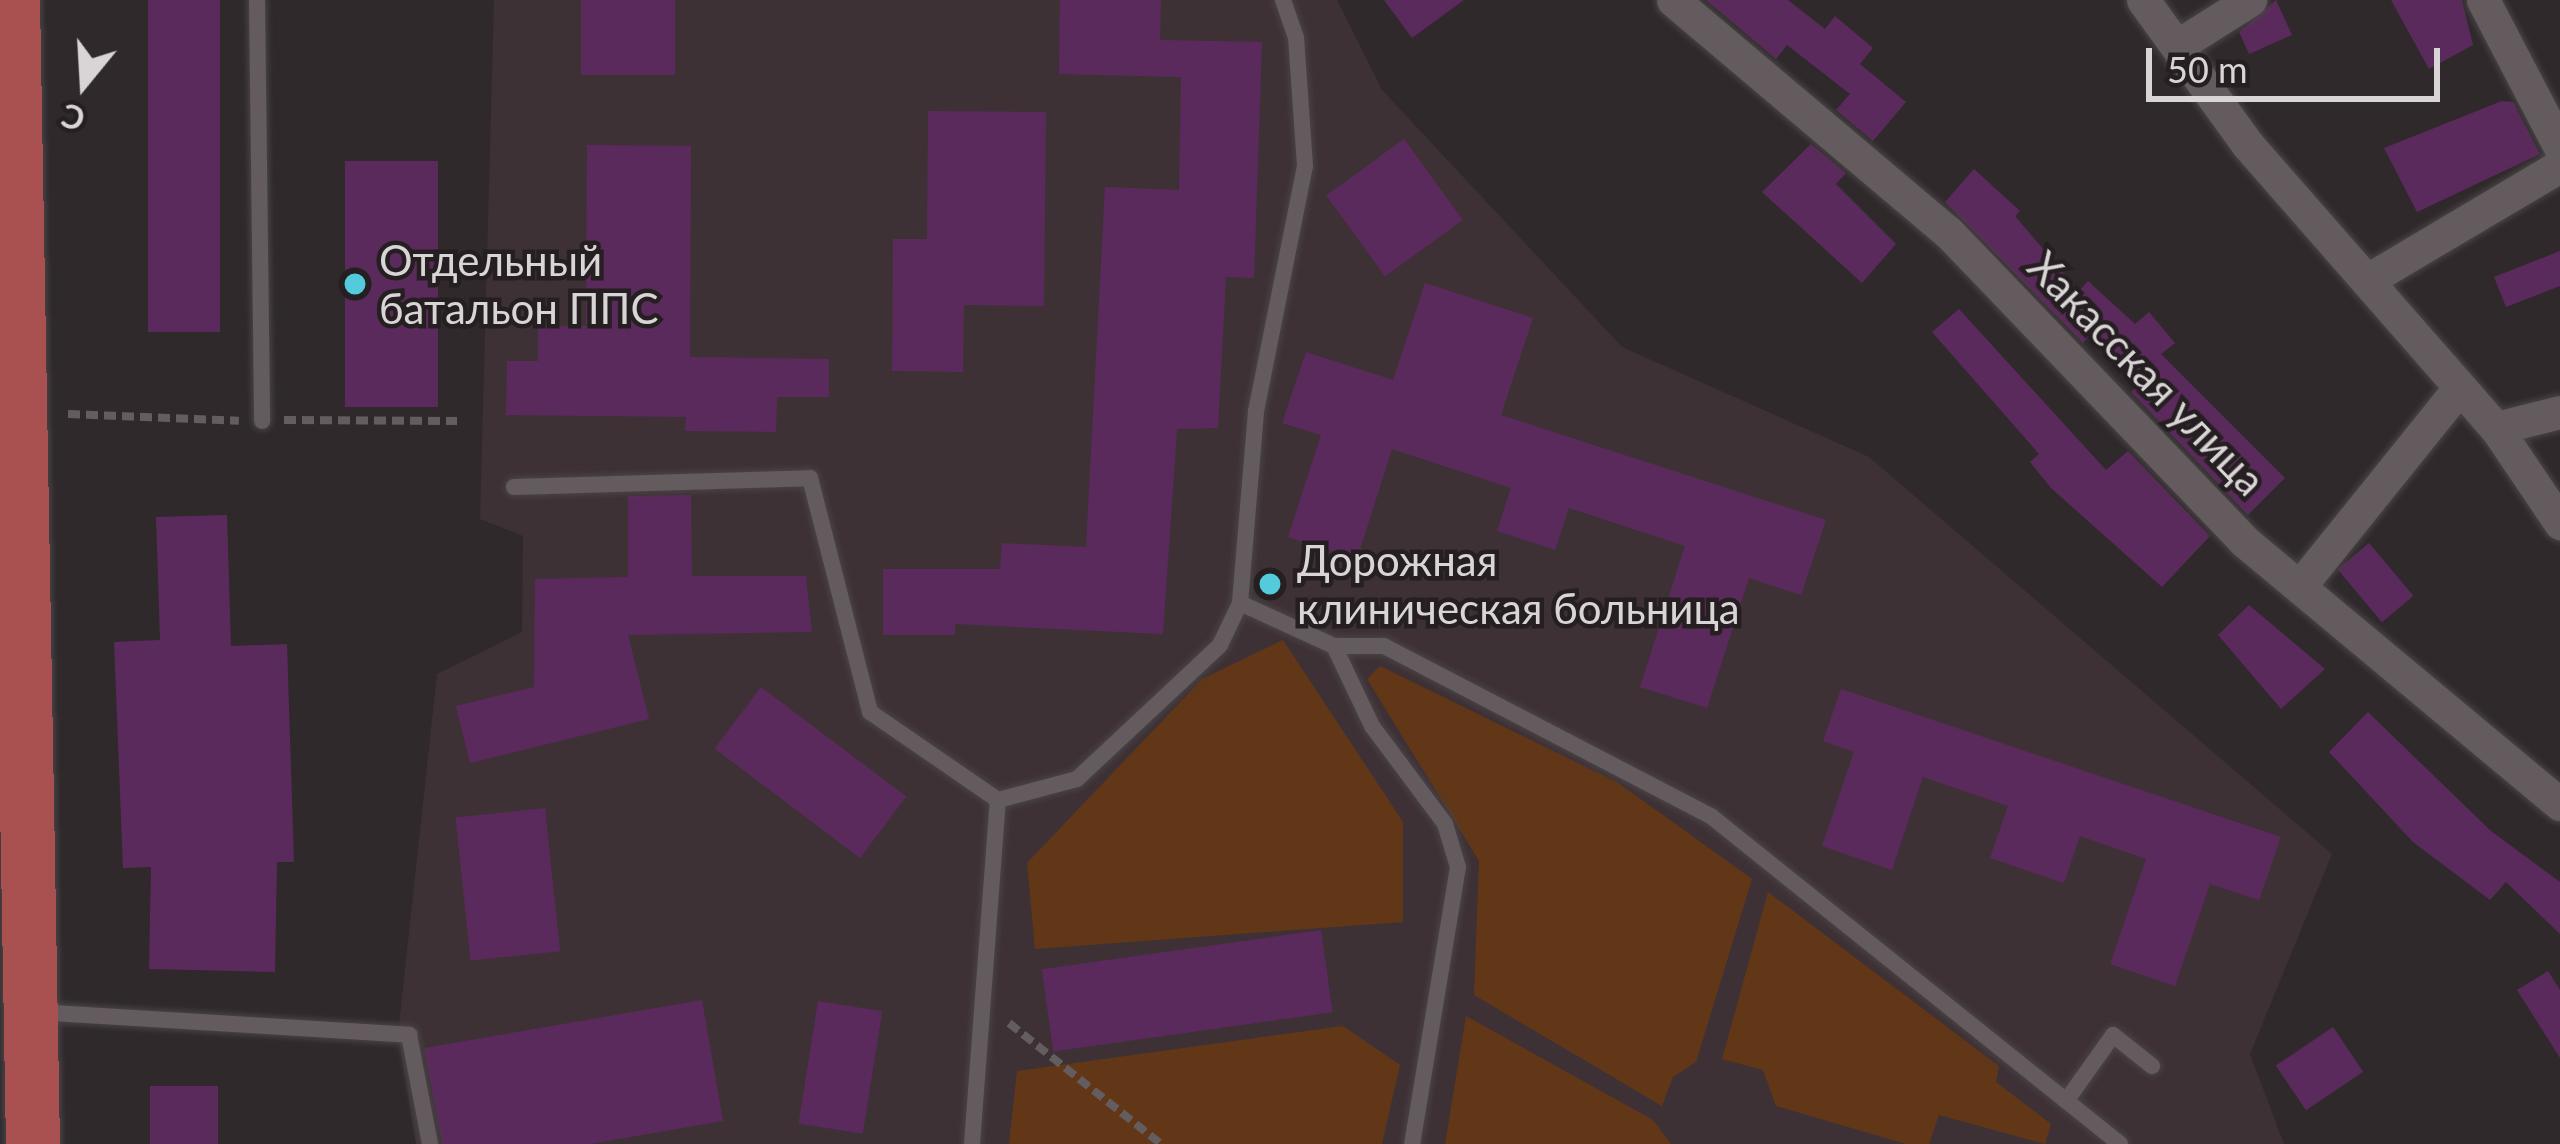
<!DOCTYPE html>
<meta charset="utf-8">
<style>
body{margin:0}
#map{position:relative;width:2560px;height:1144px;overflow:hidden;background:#2f292b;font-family:Lato,sans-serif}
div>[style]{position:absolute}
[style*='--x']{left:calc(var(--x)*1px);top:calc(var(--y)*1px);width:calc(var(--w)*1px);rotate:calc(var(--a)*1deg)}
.built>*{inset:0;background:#3e3136}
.green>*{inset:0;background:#613718}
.building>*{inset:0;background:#5b2a5c;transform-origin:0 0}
.path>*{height:8px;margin-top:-4px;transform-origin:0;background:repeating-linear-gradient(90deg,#635d5f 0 12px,transparent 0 18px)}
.roads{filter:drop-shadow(0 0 3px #494446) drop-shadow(0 0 3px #494446)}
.service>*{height:16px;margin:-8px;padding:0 8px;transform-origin:8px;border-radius:8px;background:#635b5e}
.minor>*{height:33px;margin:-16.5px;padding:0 16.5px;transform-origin:16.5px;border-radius:16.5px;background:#635b5e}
.primary>*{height:54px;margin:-27px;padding:0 27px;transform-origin:27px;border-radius:27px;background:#a95050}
.dots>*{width:33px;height:33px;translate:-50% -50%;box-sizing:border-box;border:6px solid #261f21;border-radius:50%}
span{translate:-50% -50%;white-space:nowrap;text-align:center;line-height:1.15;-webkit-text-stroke:9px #261f21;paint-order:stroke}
.poi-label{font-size:42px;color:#d9d4d6}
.left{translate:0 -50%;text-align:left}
.street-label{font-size:42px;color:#d9d4d6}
.north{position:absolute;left:24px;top:24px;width:120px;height:120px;-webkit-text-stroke:9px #261f21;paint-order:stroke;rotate:198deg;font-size:33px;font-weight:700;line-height:48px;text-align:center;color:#d9d4d6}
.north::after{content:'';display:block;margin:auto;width:42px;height:54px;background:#d9d4d6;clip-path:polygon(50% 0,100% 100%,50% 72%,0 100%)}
.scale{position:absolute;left:2146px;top:48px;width:294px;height:54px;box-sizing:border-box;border:6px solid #d9d4d6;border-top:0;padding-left:15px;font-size:36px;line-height:42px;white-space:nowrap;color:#d9d4d6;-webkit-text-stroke:9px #261f21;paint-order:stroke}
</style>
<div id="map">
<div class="built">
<div style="clip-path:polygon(494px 0,1337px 0,1382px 90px,1622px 347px,1869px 457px,2332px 854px,2250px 1054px,2284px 1144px,416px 1144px,398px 1034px,437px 674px,522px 632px,523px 536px,480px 519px)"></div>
</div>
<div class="green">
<div style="clip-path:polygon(1283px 640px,1403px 822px,1403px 922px,1035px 949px,1027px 863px,1202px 679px)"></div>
<div style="clip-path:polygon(1380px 666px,1617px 782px,1752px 879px,1696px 1062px,1673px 1077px,1662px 1106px,1474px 995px,1479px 861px,1367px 679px)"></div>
<div style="clip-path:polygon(1768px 892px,1999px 1066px,1996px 1082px,2051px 1124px,2045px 1144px,1939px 1115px,1929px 1144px,1906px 1144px,1776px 1106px,1763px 1070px,1722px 1059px)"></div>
<div style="clip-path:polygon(1466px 1016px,1653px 1120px,1671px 1144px,1445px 1144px)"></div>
<div style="clip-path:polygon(1343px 1026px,1400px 1065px,1382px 1144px,1009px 1144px,1017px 1071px)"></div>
</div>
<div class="building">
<div style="left:148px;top:0;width:72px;height:332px"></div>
<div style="left:581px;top:0;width:94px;height:75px"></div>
<div style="clip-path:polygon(1060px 0,1161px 0,1160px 40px,1262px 42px,1254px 278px,1226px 277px,1218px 428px,1177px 429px,1163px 634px,955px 624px,955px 635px,883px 635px,883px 569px,1000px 569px,1002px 543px,1086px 547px,1105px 187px,1179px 190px,1181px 77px,1059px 74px)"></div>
<div style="clip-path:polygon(1384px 0,1464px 0,1412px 38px)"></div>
<div style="clip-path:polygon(1706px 0,1788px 0,1825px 29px,1835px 16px,1873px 48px,1860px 64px,1906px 102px,1873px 141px,1836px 110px,1850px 94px,1787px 45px,1776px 59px)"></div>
<div style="clip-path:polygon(2276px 0,2292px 35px,2249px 54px,2239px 32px)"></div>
<div style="clip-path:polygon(2391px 0,2462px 0,2473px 45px,2429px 69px)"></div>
<div style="clip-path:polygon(2502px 101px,2513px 102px,2540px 154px,2417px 212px,2384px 148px)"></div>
<div style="clip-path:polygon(928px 111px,1046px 112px,1044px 306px,964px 305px,963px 372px,892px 371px,893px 239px,927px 239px)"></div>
<div style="left:1404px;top:139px;width:100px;height:96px;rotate:54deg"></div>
<div style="clip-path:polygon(1811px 144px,1846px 173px,1836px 184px,1896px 244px,1862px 283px,1762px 192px)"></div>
<div style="clip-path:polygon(587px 145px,691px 146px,690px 357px,829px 359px,829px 397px,777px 397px,776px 432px,685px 431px,686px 417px,506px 415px,507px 361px,538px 361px,538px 326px,586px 326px)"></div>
<div style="left:345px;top:161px;width:93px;height:246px"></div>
<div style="clip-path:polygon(1974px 169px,2020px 211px,2015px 216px,2079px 291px,2088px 281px,2135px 324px,2149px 312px,2175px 343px,2161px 354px,2285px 478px,2248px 515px,2131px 392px,2137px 386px,2092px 333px,2083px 343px,1945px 202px)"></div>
<div style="clip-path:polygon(2560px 251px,2560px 286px,2506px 307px,2494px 277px)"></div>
<div style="clip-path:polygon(1425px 283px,1533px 318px,1501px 415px,1826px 520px,1801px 595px,1749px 578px,1707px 708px,1640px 687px,1685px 546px,1569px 508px,1555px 550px,1497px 531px,1511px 488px,1392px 449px,1357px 559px,1288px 537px,1321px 435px,1282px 423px,1306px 352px,1393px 380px)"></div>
<div style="clip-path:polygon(1959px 309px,2106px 470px,2128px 451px,2210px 536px,2162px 587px,2051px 488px,2030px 462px,2039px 454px,1932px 332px)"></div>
<div style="clip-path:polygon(691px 495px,692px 576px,806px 576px,812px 632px,628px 635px,649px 719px,470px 763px,456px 706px,534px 687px,535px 579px,628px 577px,628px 496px)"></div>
<div style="clip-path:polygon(227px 515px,231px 646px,287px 644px,294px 862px,277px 862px,275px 972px,149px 969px,151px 867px,123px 868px,114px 642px,160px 640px,156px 517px)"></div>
<div style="left:2369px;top:543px;width:69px;height:41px;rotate:50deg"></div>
<div style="clip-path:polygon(2249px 605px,2325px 669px,2281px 709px,2218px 635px)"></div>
<div style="left:761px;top:687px;width:182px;height:77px;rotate:37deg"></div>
<div style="clip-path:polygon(1841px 689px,2281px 837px,2259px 900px,2210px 884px,2175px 986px,2110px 964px,2146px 859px,2080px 836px,2064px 883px,1990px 858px,2008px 806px,1923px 777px,1892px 870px,1822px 846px,1854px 752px,1823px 741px)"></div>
<div style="clip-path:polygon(2368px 712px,2491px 831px,2560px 882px,2560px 934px,2506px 882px,2490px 900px,2413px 842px,2329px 752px)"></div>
<div style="left:545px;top:808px;width:144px;height:90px;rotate:84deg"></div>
<div style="left:1321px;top:930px;width:83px;height:282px;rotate:82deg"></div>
<div style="clip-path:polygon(2548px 971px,2560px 990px,2560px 1058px,2517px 990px)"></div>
<div style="clip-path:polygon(702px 1000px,723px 1121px,590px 1144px,442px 1144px,424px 1048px)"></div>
<div style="left:818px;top:1001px;width:65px;height:124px;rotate:9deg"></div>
<div style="left:2333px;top:1027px;width:54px;height:69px;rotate:56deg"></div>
<div style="left:150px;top:1086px;width:68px;height:58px"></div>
</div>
<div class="path">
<div style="--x:68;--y:414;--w:171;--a:2.3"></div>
<div style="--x:284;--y:420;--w:173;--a:0.3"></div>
<div style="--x:1009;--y:1023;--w:194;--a:38.5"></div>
</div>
<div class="roads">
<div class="service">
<div style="--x:257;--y:0;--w:421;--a:89.3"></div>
<div style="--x:1283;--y:0;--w:39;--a:71"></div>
<div style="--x:1296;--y:37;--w:129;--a:86"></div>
<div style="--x:1305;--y:166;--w:251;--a:101.3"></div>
<div style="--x:1256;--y:412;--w:192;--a:94.8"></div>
<div style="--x:1240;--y:603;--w:103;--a:24.6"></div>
<div style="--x:1334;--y:646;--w:50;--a:0"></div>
<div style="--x:1384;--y:646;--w:370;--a:27.5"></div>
<div style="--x:1712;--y:817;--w:523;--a:38.71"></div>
<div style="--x:514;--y:487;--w:296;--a:-1.7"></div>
<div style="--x:810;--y:478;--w:242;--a:75.6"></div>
<div style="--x:870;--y:712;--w:155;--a:34.5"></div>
<div style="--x:998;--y:800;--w:82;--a:-14.9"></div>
<div style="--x:1077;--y:779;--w:196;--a:-43.1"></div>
<div style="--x:1220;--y:645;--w:47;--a:-64.5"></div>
<div style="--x:1334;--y:646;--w:89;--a:64.6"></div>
<div style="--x:1372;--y:726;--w:122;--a:53.3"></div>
<div style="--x:1445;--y:824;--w:45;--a:73.2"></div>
<div style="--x:1458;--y:867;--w:281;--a:99.4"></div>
<div style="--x:36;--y:1012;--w:374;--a:3.5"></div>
<div style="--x:409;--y:1035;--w:111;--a:79.1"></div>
<div style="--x:2069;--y:1097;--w:76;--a:-54.6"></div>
<div style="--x:2113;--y:1035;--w:50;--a:38.5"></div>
<div style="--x:972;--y:1144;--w:345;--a:-85.7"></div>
</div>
<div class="minor">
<div style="--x:1673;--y:0;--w:361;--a:40.2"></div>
<div style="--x:1949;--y:233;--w:426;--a:46.2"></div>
<div style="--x:2244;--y:541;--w:411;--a:39.8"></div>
<div style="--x:2143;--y:0;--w:179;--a:54.1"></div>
<div style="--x:2248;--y:145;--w:376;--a:48.8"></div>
<div style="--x:2496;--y:428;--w:115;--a:56"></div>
<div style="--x:2483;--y:0;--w:166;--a:62.4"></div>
<div style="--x:2180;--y:44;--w:83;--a:-32.2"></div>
<div style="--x:2371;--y:278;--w:220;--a:-30.7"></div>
<div style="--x:2496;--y:428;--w:66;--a:-14"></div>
<div style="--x:2300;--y:586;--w:255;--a:-51.2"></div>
</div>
<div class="primary">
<div style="--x:13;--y:0;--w:1144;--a:89"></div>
</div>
</div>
<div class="dots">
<div style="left:355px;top:284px;background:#54cadd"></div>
<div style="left:1270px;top:584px;background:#54cadd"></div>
</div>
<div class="poi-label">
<span class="left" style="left:379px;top:284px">Отдельный<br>батальон ППС</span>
<span class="left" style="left:1297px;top:584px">Дорожная<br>клиническая больница</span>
</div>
<div class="street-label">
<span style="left:2147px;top:373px;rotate:46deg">Хакасская улица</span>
</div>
<div class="north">С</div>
<div class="scale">50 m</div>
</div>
